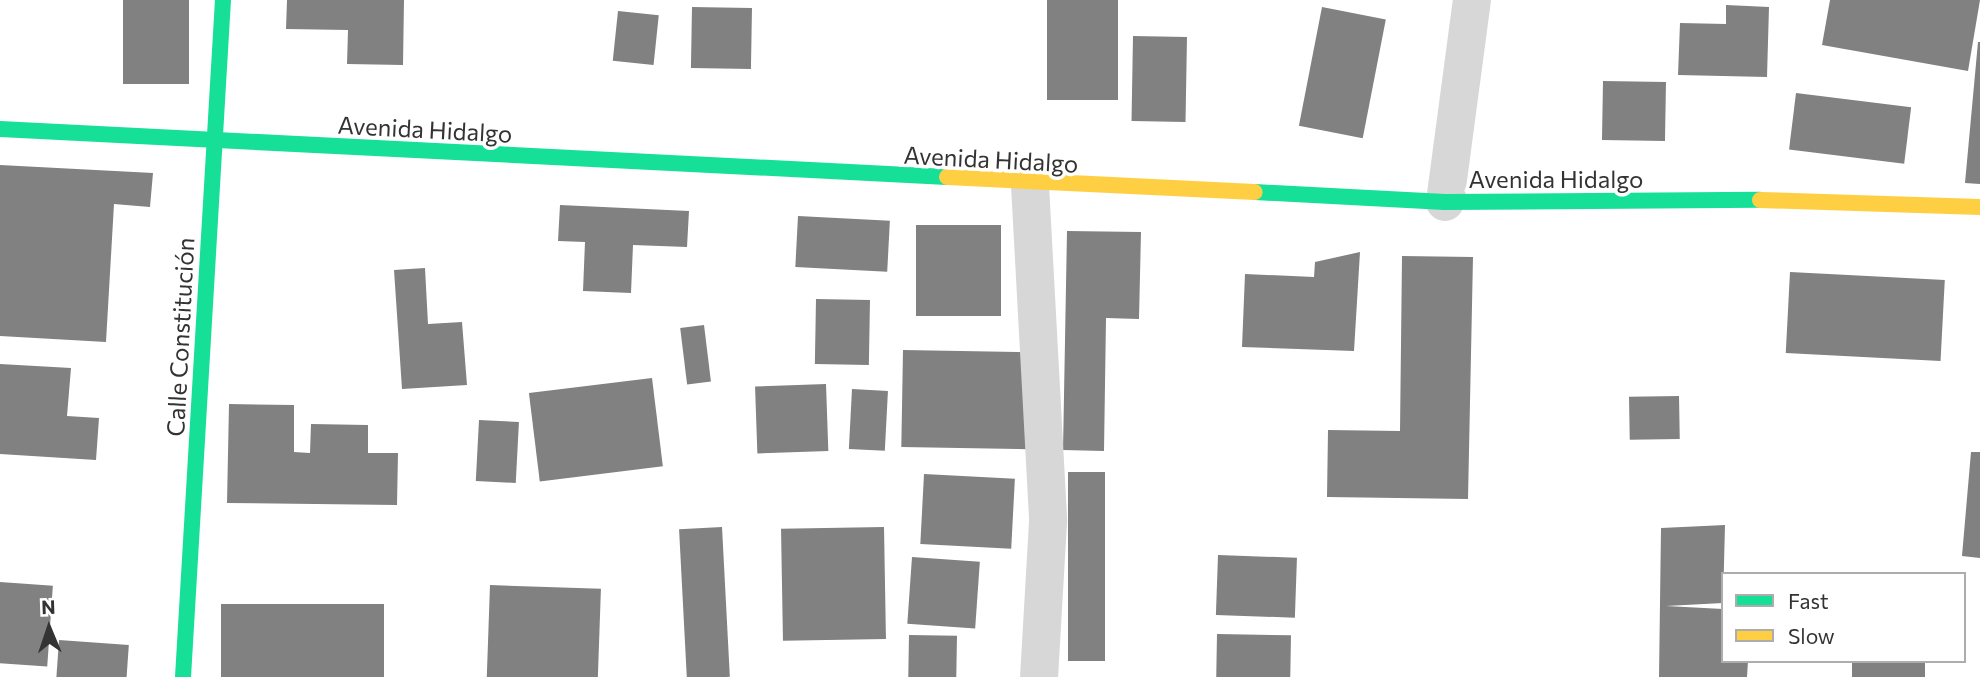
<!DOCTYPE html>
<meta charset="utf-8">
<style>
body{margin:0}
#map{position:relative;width:1980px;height:677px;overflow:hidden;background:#fff;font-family:Commissioner,sans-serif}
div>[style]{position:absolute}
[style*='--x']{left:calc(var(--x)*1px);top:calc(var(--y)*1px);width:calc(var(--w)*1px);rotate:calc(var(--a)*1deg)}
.building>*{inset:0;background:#818181;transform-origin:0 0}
.street>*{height:38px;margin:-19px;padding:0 19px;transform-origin:19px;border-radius:19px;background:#d7d7d7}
.fast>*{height:16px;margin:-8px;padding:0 8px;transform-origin:8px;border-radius:8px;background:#16e098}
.slow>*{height:16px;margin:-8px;padding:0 8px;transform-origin:8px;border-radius:8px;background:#ffcf43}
span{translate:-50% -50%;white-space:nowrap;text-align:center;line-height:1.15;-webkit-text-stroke:7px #fff;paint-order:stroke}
.street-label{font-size:24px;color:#333}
.legend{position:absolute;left:1721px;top:572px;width:245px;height:91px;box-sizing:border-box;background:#fff;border:2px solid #adadad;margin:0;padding:9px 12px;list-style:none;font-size:21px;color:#333}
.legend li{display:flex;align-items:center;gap:14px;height:35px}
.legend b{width:35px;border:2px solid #adadad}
.north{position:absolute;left:14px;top:593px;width:70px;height:70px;-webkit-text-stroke:5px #fff;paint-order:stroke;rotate:358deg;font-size:19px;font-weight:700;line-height:28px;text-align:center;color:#333}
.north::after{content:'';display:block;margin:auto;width:24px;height:32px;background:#333;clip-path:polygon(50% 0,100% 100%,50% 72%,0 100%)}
</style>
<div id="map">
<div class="building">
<div style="left:123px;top:0;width:66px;height:84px"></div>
<div style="clip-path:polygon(287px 0,404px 0,403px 65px,347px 64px,348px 30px,286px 29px)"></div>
<div style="left:1047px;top:0;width:71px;height:100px"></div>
<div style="clip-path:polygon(1830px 0,1980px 0,1968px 71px,1822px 45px)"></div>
<div style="clip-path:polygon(1726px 5px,1769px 7px,1767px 77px,1678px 75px,1680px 23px,1726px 24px)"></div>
<div style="left:692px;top:7px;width:60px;height:61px;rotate:1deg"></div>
<div style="left:1322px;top:7px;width:65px;height:121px;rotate:11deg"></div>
<div style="left:618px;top:11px;width:41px;height:50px;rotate:6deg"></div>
<div style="left:1133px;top:36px;width:54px;height:85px;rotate:1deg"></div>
<div style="clip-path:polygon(1978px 42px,1980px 42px,1980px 184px,1965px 183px)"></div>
<div style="left:1603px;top:81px;width:63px;height:59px;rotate:1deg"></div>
<div style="left:1796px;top:93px;width:116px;height:57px;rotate:7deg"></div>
<div style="clip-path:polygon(0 165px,153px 173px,150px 207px,114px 204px,106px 342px,0 336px)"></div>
<div style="clip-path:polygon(560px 205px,689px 211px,687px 247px,633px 245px,631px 293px,583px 291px,585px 242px,558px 241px)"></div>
<div style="left:798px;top:216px;width:92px;height:51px;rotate:3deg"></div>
<div style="left:916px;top:225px;width:85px;height:91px"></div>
<div style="clip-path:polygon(1067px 231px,1141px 232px,1139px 319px,1106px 318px,1104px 451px,1063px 450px)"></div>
<div style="clip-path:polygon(1360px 252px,1354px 351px,1242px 347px,1245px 274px,1314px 277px,1315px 262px)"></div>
<div style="clip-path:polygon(1402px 256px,1473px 257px,1468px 499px,1327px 497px,1328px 430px,1400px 431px)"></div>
<div style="clip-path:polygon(425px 268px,428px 324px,462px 322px,467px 385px,402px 389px,394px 270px)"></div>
<div style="left:1790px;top:272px;width:155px;height:81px;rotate:3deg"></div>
<div style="left:816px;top:299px;width:54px;height:65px;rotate:1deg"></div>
<div style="left:704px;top:325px;width:57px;height:24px;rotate:83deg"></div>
<div style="left:903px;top:350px;width:129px;height:97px;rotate:1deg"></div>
<div style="clip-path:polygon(0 364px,71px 368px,67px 416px,99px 418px,96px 460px,0 454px)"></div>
<div style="left:652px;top:378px;width:89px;height:124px;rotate:83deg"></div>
<div style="left:826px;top:384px;width:67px;height:71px;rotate:88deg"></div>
<div style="left:852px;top:389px;width:36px;height:60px;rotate:3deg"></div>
<div style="left:1679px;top:396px;width:43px;height:50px;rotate:89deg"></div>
<div style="clip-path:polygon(229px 404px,294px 405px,294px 452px,310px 453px,311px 424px,368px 425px,368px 453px,398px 453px,397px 505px,227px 503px)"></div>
<div style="left:479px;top:420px;width:40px;height:61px;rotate:3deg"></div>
<div style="clip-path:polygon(1971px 452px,1980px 452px,1980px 558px,1962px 556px)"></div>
<div style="left:1068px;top:472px;width:37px;height:189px"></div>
<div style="left:924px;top:474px;width:91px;height:70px;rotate:3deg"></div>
<div style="clip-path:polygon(1725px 525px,1723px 603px,1666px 606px,1723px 609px,1723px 661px,1748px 661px,1747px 677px,1659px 677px,1661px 528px)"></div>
<div style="left:722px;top:527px;width:150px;height:43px;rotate:87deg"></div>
<div style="left:884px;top:527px;width:112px;height:103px;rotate:89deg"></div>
<div style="left:1218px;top:555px;width:79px;height:60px;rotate:2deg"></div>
<div style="left:912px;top:557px;width:68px;height:67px;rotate:4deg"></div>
<div style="left:0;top:582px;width:53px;height:81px;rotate:4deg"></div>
<div style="left:490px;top:585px;width:111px;height:92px;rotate:2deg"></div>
<div style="left:221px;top:604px;width:163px;height:73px"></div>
<div style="left:1217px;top:634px;width:74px;height:43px;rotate:1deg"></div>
<div style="left:909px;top:635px;width:48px;height:42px;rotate:1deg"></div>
<div style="left:59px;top:640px;width:70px;height:37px;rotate:4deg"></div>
<div style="left:1852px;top:661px;width:73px;height:16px"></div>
</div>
<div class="street">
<div style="--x:1030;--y:185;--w:337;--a:86.9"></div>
<div style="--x:1048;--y:522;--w:155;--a:93.3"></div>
<div style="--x:1445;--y:202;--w:204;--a:-82.4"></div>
</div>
<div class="fast">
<div style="--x:0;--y:129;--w:948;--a:2.9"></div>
<div style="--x:1255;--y:192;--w:190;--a:3"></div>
<div style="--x:1445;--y:202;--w:315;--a:-0.4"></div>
<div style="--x:183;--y:677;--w:678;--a:-86.62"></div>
</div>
<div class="slow">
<div style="--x:947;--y:177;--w:308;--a:2.8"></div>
<div style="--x:1760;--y:200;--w:220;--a:1.8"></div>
</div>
<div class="street-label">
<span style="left:425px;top:129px;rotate:3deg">Avenida Hidalgo</span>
<span style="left:991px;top:159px;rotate:3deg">Avenida Hidalgo</span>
<span style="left:1556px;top:179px">Avenida Hidalgo</span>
<span style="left:180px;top:337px;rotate:-87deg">Calle Constitución</span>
</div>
<ul class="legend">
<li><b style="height:9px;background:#16e098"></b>Fast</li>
<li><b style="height:9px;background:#ffcf43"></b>Slow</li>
</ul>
<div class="north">N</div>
</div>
